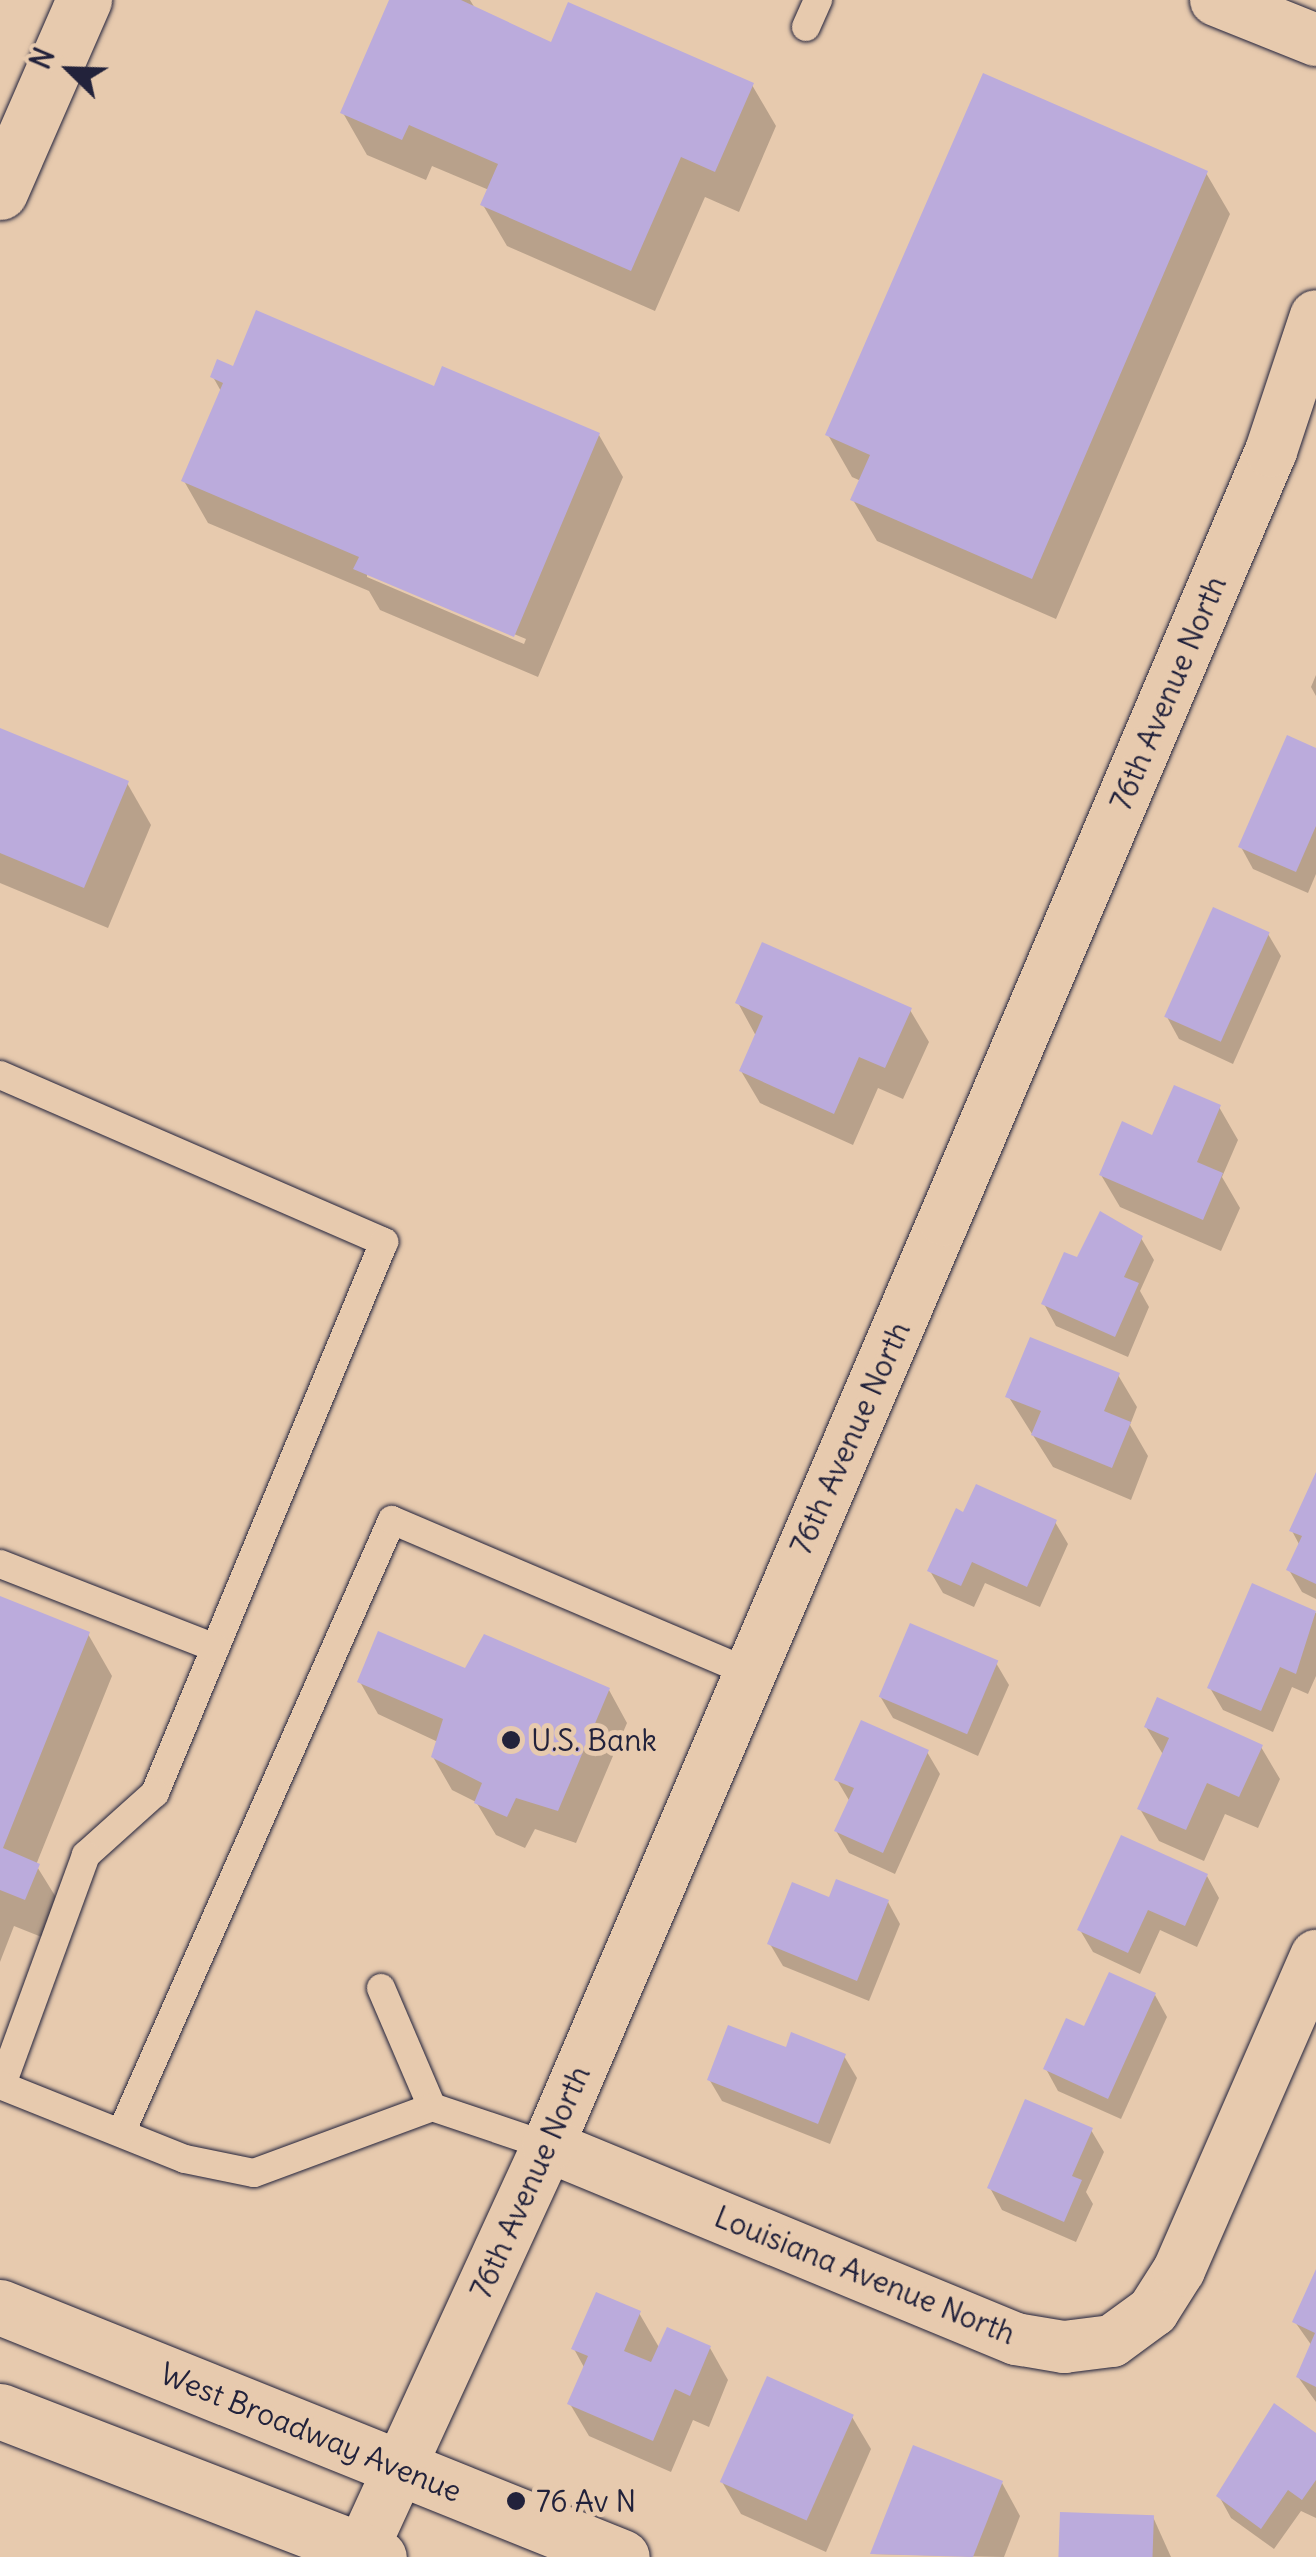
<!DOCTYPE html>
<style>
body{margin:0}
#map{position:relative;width:1316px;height:2557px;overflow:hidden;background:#e7caae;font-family:Delius,sans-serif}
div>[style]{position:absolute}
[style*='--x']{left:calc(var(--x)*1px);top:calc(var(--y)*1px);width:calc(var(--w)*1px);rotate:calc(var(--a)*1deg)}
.shadow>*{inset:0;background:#0003}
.building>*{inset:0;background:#bbabdc;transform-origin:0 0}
.roads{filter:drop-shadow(0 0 2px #22223b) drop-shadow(0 0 2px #22223b)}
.lane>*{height:28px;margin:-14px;padding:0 14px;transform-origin:14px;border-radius:14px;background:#e7caae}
.street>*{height:52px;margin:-26px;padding:0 26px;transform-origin:26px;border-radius:26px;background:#e7caae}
.secondary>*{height:55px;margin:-27.5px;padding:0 27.5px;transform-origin:27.5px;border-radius:27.5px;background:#e7caae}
.dots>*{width:28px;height:28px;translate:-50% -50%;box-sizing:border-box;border:5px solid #e7caae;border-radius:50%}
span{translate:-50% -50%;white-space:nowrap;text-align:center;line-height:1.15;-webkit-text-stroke:10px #e7caae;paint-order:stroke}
.street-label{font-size:30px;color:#22223b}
.poi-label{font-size:30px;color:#22223b}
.left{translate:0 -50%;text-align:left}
.north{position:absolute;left:20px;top:20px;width:100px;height:100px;-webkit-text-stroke:8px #e7caae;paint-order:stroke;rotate:293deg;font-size:28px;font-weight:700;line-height:40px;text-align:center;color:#22223b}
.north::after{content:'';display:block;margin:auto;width:35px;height:45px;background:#22223b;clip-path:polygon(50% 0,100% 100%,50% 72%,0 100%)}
</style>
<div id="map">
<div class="shadow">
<div style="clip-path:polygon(392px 0,470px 0,478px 13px,552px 45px,752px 85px,776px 126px,739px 212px,705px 197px,655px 311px,507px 246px,483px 205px,489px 190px,432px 166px,426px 180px,367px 155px,343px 113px)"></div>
<div style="clip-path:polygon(1206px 173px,1230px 214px,1056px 619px,877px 541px,853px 500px,861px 481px,852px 477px,828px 435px)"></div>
<div style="clip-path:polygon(evenodd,213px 377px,435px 389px,599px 435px,623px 477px,538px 677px,380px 610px,369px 591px,208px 523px,184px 481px,222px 393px,213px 377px,367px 572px,526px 639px,524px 644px,367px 577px,367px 572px)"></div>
<div style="clip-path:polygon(1316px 675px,1316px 696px,1311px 687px)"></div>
<div style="clip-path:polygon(0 730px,127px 783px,151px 825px,108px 928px,0 883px)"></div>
<div style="clip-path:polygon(1316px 750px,1316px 874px,1308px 893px,1253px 869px,1241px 847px)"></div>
<div style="clip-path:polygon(1268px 934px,1281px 956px,1233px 1064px,1179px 1039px,1167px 1017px)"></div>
<div style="clip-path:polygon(738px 1003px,910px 1010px,929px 1042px,903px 1099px,878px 1088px,853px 1145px,760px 1103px,741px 1071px,756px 1036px)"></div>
<div style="clip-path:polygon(1219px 1107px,1238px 1140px,1222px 1177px,1240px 1208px,1221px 1251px,1120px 1207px,1101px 1175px)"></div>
<div style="clip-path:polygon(1141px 1238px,1154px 1260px,1140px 1291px,1149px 1307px,1128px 1357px,1056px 1326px,1044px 1304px,1078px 1261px)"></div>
<div style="clip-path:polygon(1118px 1375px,1137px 1407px,1130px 1425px,1148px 1456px,1131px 1500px,1053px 1467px,1008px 1396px)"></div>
<div style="clip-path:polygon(1316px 1478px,1316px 1599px,1302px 1592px,1289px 1570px,1300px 1546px,1292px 1531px)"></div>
<div style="clip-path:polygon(1055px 1522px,1068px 1544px,1040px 1607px,985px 1583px,974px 1607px,943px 1593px,930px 1571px)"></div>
<div style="clip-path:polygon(1254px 1586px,1316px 1613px,1316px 1676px,1308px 1694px,1292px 1687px,1273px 1732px,1223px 1710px,1210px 1688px)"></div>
<div style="clip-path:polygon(0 1599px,88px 1634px,112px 1676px,36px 1865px,62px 1907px,49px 1940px,14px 1926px,0 1962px)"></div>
<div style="clip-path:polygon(996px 1663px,1009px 1685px,978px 1756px,893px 1718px,880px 1696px)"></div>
<div style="clip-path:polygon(466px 1671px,609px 1690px,627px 1723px,576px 1843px,535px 1829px,525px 1848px,496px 1835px,476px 1802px,452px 1790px,433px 1757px,438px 1742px,378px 1714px,360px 1682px)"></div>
<div style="clip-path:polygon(1146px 1727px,1261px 1747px,1280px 1779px,1258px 1828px,1225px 1814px,1204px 1861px,1159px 1841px,1140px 1809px,1164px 1756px)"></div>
<div style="clip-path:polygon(927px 1752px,940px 1774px,895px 1874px,849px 1853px,836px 1831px,850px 1802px,837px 1780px)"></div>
<div style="clip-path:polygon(1207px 1876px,1219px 1898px,1197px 1947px,1160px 1930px,1140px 1974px,1093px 1952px,1080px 1930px)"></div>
<div style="clip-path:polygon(831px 1900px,888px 1902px,900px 1924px,869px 2001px,783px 1966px,770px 1944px)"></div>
<div style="clip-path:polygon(1155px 1995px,1167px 2017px,1121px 2119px,1058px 2091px,1046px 2069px)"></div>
<div style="clip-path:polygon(787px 2050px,844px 2056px,857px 2078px,830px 2144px,722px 2101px,709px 2079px)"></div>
<div style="clip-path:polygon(1091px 2130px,1104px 2152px,1086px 2192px,1093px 2204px,1076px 2242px,1002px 2210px,990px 2188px)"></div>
<div style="clip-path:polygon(1316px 2275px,1316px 2402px,1298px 2377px,1312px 2346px,1295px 2322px)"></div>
<div style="clip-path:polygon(639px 2313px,660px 2349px,710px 2348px,728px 2380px,709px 2427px,693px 2420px,671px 2472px,589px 2436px,570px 2404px,585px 2369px,574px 2349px)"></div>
<div style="clip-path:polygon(852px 2417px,871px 2449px,826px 2552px,741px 2514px,722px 2482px)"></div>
<div style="clip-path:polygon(1316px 2437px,1316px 2518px,1301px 2511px,1274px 2549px,1231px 2518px,1219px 2496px)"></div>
<div style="clip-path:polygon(1002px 2483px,1020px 2516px,1004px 2557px,873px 2554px)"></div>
<div style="clip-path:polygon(1153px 2517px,1171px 2557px,1061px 2557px)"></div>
</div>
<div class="building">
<div style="clip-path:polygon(389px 0,461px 0,551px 42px,568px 2px,754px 83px,715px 172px,681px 157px,631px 271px,480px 205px,498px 164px,409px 125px,402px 140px,340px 113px)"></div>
<div style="clip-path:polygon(983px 73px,1208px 171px,1032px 579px,850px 500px,870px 455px,825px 435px)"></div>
<div style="clip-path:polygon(256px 310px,434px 386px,442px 366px,600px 433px,514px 637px,353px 569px,359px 557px,181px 481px,223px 383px,210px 377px,217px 359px,233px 366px)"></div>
<div style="clip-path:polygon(0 728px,129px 781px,84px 888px,0 853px)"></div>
<div style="clip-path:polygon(1287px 735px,1316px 748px,1316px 826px,1296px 872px,1238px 847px)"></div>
<div style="left:1213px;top:907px;width:62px;height:120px;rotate:24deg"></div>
<div style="clip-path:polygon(762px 942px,912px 1008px,885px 1068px,859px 1057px,834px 1114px,739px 1071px,763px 1016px,735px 1003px)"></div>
<div style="clip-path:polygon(1174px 1085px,1221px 1105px,1197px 1162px,1223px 1173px,1203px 1220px,1099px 1175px,1122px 1121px,1152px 1135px)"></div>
<div style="clip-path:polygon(1100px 1211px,1143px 1236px,1124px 1277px,1139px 1283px,1115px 1337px,1041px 1304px,1064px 1252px,1077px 1257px)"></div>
<div style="clip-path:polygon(1030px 1337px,1120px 1373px,1104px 1411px,1131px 1422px,1112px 1468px,1031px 1435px,1041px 1411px,1005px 1397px)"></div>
<div style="clip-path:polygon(1316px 1472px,1316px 1584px,1286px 1570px,1302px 1536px,1289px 1531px)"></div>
<div style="clip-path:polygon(976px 1484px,1057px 1520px,1027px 1587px,972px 1562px,961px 1586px,927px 1571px,956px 1508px,963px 1512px)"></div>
<div style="clip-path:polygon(1252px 1583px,1316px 1611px,1296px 1674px,1280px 1667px,1261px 1711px,1207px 1688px)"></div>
<div style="clip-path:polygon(0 1596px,90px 1632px,3px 1848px,40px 1864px,25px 1900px,0 1890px)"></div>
<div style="left:910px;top:1623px;width:96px;height:80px;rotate:23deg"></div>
<div style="clip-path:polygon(378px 1631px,465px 1668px,484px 1634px,610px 1688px,558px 1811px,516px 1798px,507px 1817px,474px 1803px,482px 1783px,431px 1757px,443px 1719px,357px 1682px)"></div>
<div style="clip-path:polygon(1157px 1697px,1263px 1745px,1239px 1797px,1207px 1783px,1186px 1830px,1137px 1809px,1169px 1738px,1144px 1727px)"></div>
<div style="clip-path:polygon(861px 1720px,929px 1750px,883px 1853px,834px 1831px,854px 1788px,834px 1780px)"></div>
<div style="clip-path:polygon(1121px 1835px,1208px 1874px,1185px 1926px,1148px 1910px,1128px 1953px,1077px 1930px)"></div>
<div style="clip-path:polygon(836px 1879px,889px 1900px,857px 1981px,767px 1944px,792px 1882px,829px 1897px)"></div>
<div style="clip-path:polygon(1109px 1972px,1156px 1993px,1108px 2099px,1043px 2069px,1066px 2018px,1084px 2026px)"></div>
<div style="clip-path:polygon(728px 2025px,786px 2047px,791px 2032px,846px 2054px,818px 2124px,707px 2080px)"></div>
<div style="clip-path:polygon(1025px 2099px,1093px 2128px,1072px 2176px,1082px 2180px,1064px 2222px,987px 2188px)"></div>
<div style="clip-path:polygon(1316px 2269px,1316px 2387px,1296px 2377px,1315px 2333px,1292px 2322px)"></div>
<div style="clip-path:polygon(596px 2292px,641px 2311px,624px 2351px,651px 2362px,667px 2327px,711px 2346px,690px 2396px,675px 2389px,653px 2441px,567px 2404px,588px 2356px,571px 2349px)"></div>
<div style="left:767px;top:2376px;width:95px;height:116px;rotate:24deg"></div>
<div style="clip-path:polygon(1274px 2403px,1316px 2433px,1316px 2480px,1302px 2500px,1288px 2490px,1261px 2529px,1216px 2496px)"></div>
<div style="clip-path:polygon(913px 2445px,1003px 2481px,973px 2557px,870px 2554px)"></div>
<div style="left:1060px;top:2512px;width:94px;height:45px;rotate:2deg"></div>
</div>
<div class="roads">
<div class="lane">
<div style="--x:806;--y:27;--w:30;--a:-66"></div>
<div style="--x:0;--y:1075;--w:419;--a:23.5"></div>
<div style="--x:384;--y:1242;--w:597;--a:112.57"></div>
<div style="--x:155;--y:1793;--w:93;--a:138.1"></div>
<div style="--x:86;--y:1855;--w:245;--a:110.1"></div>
<div style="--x:0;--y:1564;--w:231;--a:21.3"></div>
<div style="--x:381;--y:1988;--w:129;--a:66.8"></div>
<div style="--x:0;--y:2085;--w:199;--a:21.8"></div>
<div style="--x:185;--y:2159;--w:70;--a:11.5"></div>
<div style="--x:254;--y:2173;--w:190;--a:-20.3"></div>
<div style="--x:432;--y:2107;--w:122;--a:18.6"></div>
<div style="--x:121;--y:2133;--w:670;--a:-66.15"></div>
<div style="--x:392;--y:1520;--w:387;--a:23.1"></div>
</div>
<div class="street">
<div style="--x:1216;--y:0;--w:108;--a:21.8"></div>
<div style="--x:548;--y:2146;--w:506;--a:22.41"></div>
<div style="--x:1016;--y:2339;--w:49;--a:9.5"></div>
<div style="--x:1064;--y:2347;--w:48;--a:-7.1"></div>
<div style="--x:1112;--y:2341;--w:51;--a:-36.2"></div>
<div style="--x:1153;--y:2311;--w:49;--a:-57.6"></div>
<div style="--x:1179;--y:2270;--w:343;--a:-66.4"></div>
<div style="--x:362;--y:2550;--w:445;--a:-65.3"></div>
<div style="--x:548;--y:2146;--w:1007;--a:-66.85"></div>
<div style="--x:944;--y:1220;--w:836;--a:-66.96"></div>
<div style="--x:1271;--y:451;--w:142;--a:-71.6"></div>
</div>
<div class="secondary">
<div style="--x:0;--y:192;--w:210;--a:-66.4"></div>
<div style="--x:0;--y:2307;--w:670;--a:21.9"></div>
<div style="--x:0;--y:2411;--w:406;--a:21.1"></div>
</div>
</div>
<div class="dots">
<div style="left:511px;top:1740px;background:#22223b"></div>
<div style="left:516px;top:2501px;background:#22223b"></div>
</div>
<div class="street-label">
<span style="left:1168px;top:693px;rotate:-67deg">76th Avenue North</span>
<span style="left:850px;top:1438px;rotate:-66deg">76th Avenue North</span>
<span style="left:530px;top:2182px;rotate:-66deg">76th Avenue North</span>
<span style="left:865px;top:2275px;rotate:22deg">Louisiana Avenue North</span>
<span style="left:311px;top:2432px;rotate:22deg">West Broadway Avenue</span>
</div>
<div class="poi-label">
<span class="left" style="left:531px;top:1740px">U.S. Bank</span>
<span class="left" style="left:536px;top:2501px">76 Av N</span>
</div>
<div class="north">N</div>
</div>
